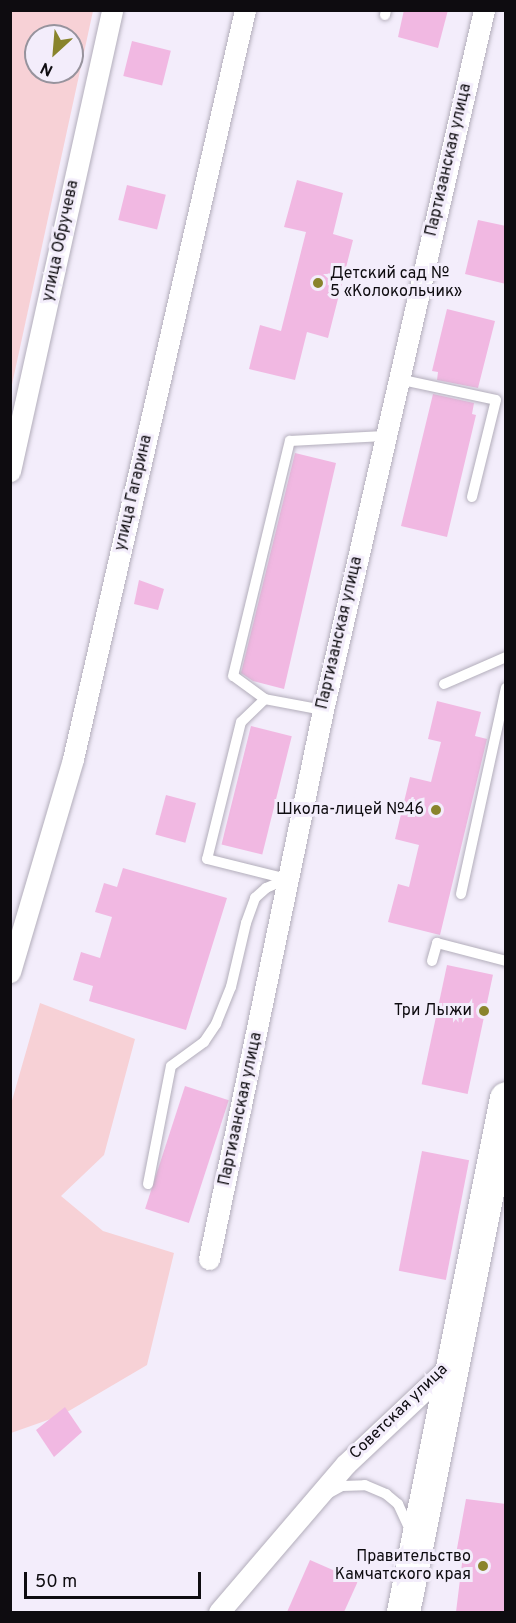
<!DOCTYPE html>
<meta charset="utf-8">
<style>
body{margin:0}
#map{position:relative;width:516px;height:1623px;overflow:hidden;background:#f3edfb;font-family:Overpass,sans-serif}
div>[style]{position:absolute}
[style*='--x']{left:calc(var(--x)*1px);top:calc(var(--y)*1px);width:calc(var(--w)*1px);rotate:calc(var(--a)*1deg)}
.green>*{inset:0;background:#f7d1d6}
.building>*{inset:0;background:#f1b8e2;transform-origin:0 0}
.roads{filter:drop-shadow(0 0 2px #b3aebb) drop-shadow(0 0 2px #b3aebb)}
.service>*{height:10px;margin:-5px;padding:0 5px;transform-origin:5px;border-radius:5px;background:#fff}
.minor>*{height:21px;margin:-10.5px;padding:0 10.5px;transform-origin:10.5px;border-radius:10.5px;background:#fff}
.primary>*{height:33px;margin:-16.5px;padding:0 16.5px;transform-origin:16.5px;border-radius:16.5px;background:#fff}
.dots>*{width:16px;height:16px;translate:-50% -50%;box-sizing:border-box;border:3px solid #f3edfb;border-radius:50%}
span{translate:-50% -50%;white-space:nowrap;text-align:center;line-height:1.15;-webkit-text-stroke:6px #f3edfb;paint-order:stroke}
.street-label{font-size:16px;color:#0e0c10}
.poi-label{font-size:16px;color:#0e0c10}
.left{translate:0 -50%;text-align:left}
.right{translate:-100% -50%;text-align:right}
.frame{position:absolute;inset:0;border:12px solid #0e0c10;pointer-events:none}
.north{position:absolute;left:24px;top:24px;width:60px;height:60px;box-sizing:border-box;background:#f3edfb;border:2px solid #97939d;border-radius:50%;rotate:206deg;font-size:16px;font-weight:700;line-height:24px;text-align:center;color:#0e0c10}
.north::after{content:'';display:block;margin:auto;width:21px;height:27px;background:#89842c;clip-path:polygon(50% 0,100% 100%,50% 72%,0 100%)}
.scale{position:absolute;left:24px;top:1572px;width:177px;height:27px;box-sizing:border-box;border:3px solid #0e0c10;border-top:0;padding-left:8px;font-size:18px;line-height:21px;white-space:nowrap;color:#0e0c10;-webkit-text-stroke:4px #f3edfb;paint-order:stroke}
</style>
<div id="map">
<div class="green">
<div style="clip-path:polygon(evenodd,11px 10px,93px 11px,11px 389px,10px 11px,11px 10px,36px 36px,72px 36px,72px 72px,36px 72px,36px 36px)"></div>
<div style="clip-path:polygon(40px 1003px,135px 1039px,104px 1155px,61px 1196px,103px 1231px,174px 1253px,147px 1365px,62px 1415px,11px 1433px,11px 1104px)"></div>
</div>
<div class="building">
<div style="clip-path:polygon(404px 10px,448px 10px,438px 48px,398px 37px)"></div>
<div style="left:132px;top:41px;width:40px;height:36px;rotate:14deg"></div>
<div style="clip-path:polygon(297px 180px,343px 193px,333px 234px,353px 240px,328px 338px,307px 332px,295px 380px,249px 369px,260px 325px,281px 331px,306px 232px,284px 227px)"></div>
<div style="left:127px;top:185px;width:40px;height:36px;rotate:14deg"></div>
<div style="clip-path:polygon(478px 220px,506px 226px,506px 284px,465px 274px)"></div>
<div style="clip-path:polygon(447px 309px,495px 321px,478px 388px,437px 380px,438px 372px,432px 371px)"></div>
<div style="clip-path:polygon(433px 394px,474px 403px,472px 414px,476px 415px,447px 537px,401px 526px)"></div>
<div style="clip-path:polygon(295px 453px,336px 463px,284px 689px,253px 681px,241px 673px)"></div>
<div style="clip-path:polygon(139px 580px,164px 589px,158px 610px,134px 604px)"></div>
<div style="clip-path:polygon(437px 701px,481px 712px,475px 736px,487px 739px,440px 935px,388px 922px,398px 884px,409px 887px,419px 845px,395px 839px,410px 777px,431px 782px,441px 742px,428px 739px)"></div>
<div style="left:251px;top:726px;width:42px;height:122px;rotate:14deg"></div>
<div style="left:166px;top:795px;width:31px;height:41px;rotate:15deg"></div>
<div style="clip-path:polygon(123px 868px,227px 898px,186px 1030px,89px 1001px,93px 986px,73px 980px,81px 952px,100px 958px,112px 917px,95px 912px,104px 883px,117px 887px)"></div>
<div style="left:447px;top:965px;width:47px;height:122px;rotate:12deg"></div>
<div style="left:185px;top:1086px;width:46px;height:129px;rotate:18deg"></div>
<div style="left:422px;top:1151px;width:48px;height:122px;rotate:11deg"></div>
<div style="clip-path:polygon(65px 1407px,82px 1432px,54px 1457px,36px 1430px)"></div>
<div style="clip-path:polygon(466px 1499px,506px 1504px,506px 1612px,456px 1612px,463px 1555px,456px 1554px)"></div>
<div style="clip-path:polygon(310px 1560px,358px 1581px,344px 1612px,287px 1612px)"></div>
</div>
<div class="roads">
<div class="service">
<div style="--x:385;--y:15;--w:5;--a:-79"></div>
<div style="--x:398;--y:379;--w:100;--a:12.1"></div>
<div style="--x:496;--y:400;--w:100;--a:103.9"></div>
<div style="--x:444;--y:684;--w:68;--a:-23.5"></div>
<div style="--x:265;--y:699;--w:33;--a:136"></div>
<div style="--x:241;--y:722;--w:141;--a:103.9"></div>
<div style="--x:207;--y:859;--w:82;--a:14"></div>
<div style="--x:323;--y:710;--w:59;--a:-169.3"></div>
<div style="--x:265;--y:699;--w:39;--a:-144"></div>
<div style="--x:233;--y:676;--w:242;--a:-76.4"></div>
<div style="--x:290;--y:441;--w:94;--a:-3"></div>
<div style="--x:461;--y:894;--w:211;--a:-77.7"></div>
<div style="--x:432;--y:961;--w:19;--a:-74"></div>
<div style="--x:437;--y:943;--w:71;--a:14.6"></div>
<div style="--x:148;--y:1184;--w:120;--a:-79"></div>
<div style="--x:171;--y:1066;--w:41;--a:-36"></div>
<div style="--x:204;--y:1042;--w:22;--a:-56"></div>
<div style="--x:216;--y:1024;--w:40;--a:-68"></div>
<div style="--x:231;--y:987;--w:66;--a:-76.8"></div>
<div style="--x:246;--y:923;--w:27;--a:-70"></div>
<div style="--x:255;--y:898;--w:15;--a:-42"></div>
<div style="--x:266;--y:888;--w:23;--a:-23"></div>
<div style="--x:329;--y:1493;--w:15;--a:-28"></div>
<div style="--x:342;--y:1486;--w:23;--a:-2"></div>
<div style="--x:365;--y:1485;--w:23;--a:23"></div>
<div style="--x:386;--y:1494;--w:16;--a:40"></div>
<div style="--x:398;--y:1504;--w:29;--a:65"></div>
</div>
<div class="minor">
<div style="--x:10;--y:471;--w:472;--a:-77.5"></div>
<div style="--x:10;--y:972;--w:222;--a:-73.5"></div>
<div style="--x:73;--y:759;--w:768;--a:-77.07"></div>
<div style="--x:209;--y:1259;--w:561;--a:-78.27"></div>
<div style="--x:323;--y:710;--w:718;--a:-77.05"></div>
<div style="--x:219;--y:1612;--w:195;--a:-49.4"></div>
<div style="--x:346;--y:1464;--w:144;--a:-43.3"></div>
</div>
<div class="primary">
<div style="--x:403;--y:1612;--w:524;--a:-78.67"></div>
</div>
</div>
<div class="dots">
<div style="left:318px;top:283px;background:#89842c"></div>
<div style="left:436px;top:810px;background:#89842c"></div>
<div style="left:484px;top:1011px;background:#89842c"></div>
<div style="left:483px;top:1566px;background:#89842c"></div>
</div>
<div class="street-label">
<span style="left:449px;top:160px;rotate:-77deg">Партизанская улица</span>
<span style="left:61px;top:241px;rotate:-78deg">улица Обручева</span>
<span style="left:134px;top:493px;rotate:-77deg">улица Гагарина</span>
<span style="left:340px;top:633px;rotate:-77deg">Партизанская улица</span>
<span style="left:241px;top:1109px;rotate:-78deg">Партизанская улица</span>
<span style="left:399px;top:1412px;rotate:-44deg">Советская улица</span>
</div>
<div class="poi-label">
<span class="left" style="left:330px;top:283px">Детский сад №<br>5 «Колокольчик»</span>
<span class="right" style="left:424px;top:810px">Школа-лицей №46</span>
<span class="right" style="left:472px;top:1011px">Три Лыжи</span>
<span class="right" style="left:471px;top:1566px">Правительство<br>Камчатского края</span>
</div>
<div class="frame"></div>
<div class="north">N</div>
<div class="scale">50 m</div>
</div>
